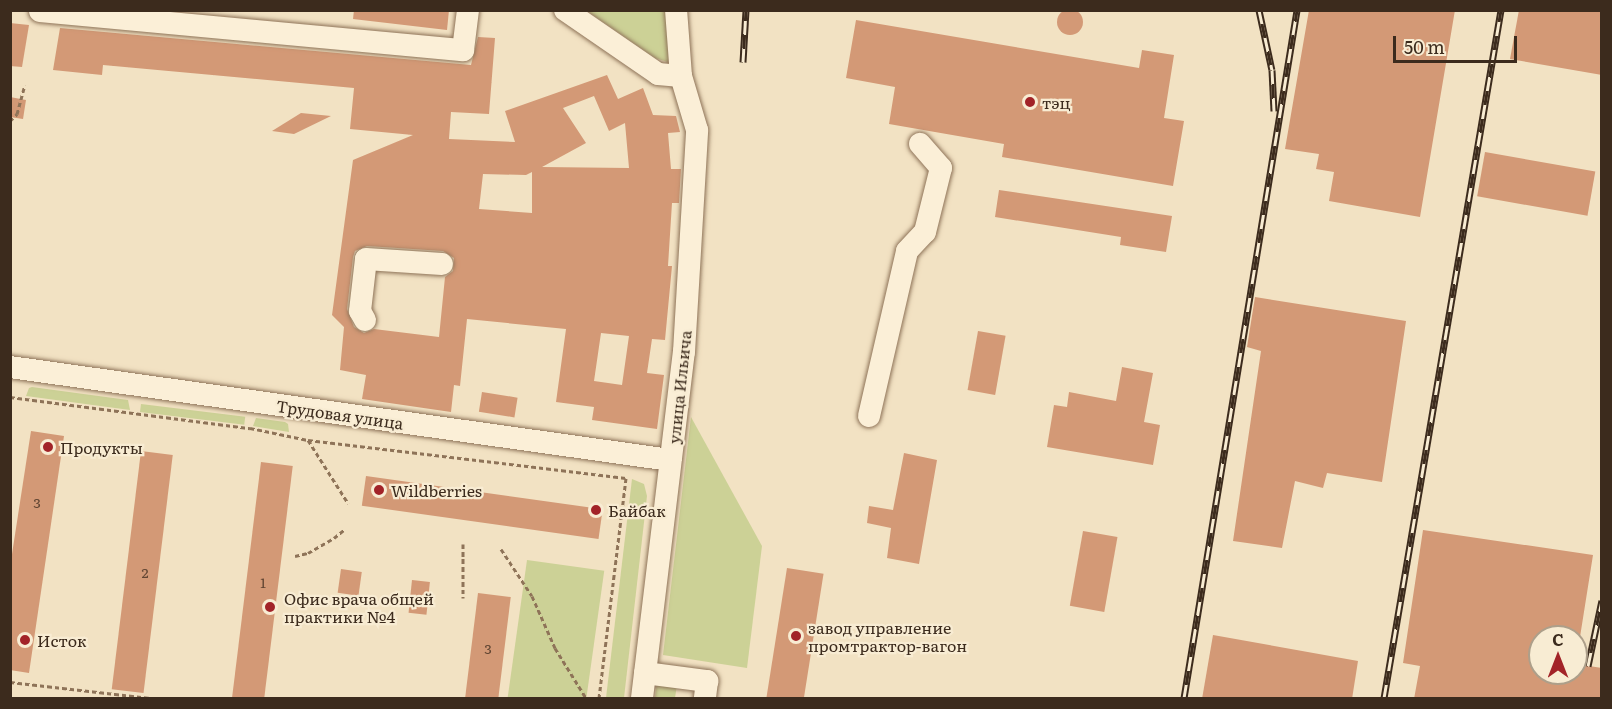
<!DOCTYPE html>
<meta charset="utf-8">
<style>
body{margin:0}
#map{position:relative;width:1612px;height:709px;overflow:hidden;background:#f2e2c3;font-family:Literata,serif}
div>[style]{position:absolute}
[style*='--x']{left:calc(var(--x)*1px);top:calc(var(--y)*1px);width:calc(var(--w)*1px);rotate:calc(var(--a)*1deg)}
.green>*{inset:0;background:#ccd196;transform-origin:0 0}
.building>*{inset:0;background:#d39976;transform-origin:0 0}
.round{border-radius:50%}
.path>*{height:3px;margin-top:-1.5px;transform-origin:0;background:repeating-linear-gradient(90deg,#8e7358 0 4.5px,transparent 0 7.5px)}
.roads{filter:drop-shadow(0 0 2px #8e7358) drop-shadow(0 0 2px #8e7358)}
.minor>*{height:22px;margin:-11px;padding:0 11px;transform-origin:11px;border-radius:11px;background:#fbefd7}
.rail>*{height:7px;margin-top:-3.5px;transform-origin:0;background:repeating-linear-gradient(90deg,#f8ecd3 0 14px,#3c2b1d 0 28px);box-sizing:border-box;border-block:2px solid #3c2b1d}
.dots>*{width:16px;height:16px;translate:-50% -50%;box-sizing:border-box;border:3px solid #f8ecd3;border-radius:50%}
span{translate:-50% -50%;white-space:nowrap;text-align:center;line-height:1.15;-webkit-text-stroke:4.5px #f8ecd3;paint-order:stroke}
.number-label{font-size:14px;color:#624633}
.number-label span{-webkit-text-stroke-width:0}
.poi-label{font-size:16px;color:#3c2b1d}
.left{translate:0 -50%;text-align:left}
.street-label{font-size:16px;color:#3c2b1d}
.frame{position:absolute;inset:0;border:12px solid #3c2b1d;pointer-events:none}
.north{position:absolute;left:1528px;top:625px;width:60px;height:60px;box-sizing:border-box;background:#f8ecd3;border:2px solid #ad9f8a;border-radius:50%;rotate:0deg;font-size:16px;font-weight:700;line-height:24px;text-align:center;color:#3c2b1d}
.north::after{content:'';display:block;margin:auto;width:21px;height:27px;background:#a22328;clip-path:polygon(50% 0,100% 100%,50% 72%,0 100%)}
.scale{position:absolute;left:1393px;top:36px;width:124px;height:27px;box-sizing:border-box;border:3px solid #3c2b1d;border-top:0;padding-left:8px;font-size:18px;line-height:21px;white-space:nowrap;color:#3c2b1d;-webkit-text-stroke:4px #f8ecd3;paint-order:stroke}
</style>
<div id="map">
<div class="green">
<div style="clip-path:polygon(587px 11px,669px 11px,674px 51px,668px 62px,655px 58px)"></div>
<div style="clip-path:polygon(32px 387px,128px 400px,130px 410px,26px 396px,29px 388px)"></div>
<div style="left:141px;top:404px;width:105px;height:8px;rotate:7deg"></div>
<div style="clip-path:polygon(691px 417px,762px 546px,747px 668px,663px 655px)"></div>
<div style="clip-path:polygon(256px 418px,285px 422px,288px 424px,289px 432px,253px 426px)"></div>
<div style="clip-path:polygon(632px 479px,644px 484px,647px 496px,624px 698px,606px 698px)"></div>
<div style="left:527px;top:560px;width:78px;height:139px;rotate:8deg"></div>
<div style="clip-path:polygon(657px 682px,677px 685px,675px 698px,655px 698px)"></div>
</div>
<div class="building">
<div class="round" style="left:1057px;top:9px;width:26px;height:26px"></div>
<div style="clip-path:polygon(354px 10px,449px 10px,447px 30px,353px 19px)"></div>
<div style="clip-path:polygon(1309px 10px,1455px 10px,1420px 217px,1329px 201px,1334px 172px,1316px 169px,1319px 154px,1285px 149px)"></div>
<div style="clip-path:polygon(1519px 10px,1602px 10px,1602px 75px,1510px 59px)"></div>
<div style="clip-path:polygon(856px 20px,1139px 68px,1142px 50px,1174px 55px,1164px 118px,1184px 121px,1173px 186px,1002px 157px,1004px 144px,889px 124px,895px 87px,846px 78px)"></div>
<div style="clip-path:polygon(10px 23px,29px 25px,22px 67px,10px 66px)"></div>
<div style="clip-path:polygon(evenodd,60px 28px,471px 65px,478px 37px,495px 38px,489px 114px,451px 112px,449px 139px,515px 142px,505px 111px,607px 75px,618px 99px,643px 88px,653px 115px,676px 116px,680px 132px,668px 133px,671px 169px,681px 169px,679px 203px,672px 203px,668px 266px,672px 266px,665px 340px,652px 339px,647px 373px,664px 375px,657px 429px,592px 420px,594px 407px,556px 402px,566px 329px,467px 319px,460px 386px,454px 385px,451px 412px,362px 399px,366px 375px,340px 370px,344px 327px,332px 315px,353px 160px,413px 135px,350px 129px,354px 88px,103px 65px,102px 75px,53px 70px,60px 28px,594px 96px,609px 131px,625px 123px,629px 168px,542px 167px,586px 143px,563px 108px,594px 96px,60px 28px,532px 172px,532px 213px,479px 209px,483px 174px,526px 175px,532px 172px,60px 28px,367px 246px,443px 251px,454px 258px,453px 271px,445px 277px,439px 337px,374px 329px,364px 333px,354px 327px,347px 309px,353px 257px,355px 251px,367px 246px,60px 28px,601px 333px,629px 336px,622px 385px,594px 381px,601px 333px)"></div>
<div style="clip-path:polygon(10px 97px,26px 100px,23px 119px,10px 117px)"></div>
<div style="clip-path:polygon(301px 113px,331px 116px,294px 134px,272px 131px)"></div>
<div style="left:1485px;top:152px;width:112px;height:45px;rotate:10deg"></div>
<div style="clip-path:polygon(999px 190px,1172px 216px,1166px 252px,1120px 245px,1121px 237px,995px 217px)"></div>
<div style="clip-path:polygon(1255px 297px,1406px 321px,1382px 482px,1327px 473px,1323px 488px,1295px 481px,1282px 548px,1233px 541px,1261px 351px,1247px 347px)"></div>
<div style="left:978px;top:331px;width:28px;height:60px;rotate:10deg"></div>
<div style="clip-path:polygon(1122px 367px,1153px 373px,1144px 422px,1160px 425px,1153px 465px,1047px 447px,1054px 405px,1067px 407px,1069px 392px,1116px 401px)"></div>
<div style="left:482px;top:392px;width:36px;height:20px;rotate:9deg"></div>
<div style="clip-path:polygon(31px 431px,64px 436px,29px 673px,10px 670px,10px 567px)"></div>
<div style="left:141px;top:451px;width:32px;height:240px;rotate:7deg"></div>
<div style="clip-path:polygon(904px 453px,937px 460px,919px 564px,887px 558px,891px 528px,867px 523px,869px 506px,893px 510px)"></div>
<div style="left:261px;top:462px;width:32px;height:239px;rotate:7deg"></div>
<div style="left:366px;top:476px;width:239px;height:30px;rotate:8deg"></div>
<div style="clip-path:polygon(1423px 530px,1593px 555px,1580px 637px,1540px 637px,1540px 673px,1576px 673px,1576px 664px,1602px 668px,1602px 699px,1414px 699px,1420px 666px,1403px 663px)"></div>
<div style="left:1083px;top:531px;width:35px;height:76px;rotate:10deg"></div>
<div style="left:787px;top:568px;width:37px;height:132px;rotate:9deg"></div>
<div style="left:341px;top:569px;width:21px;height:24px;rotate:8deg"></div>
<div style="left:412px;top:580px;width:18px;height:33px;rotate:6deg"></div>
<div style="left:478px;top:593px;width:33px;height:107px;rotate:7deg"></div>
<div style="clip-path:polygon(1213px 635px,1358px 661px,1352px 699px,1202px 699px)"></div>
</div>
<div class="path">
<div style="--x:10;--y:121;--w:10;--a:-45"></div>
<div style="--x:17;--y:114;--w:30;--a:-75"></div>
<div style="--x:10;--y:397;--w:242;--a:7.4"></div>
<div style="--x:250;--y:428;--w:59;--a:11.7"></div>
<div style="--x:308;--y:440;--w:320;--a:6.8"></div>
<div style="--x:626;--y:478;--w:222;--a:97"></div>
<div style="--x:308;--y:440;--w:75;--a:57.6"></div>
<div style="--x:463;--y:544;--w:54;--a:90"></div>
<div style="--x:501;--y:549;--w:56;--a:56.6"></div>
<div style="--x:532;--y:596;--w:57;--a:66.1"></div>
<div style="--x:555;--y:648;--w:59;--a:58.2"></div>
<div style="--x:295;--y:556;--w:13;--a:-13"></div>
<div style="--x:308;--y:553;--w:30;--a:-30"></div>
<div style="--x:334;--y:538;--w:14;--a:-39"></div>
<div style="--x:10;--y:682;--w:141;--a:6.5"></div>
</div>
<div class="roads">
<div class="minor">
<div style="--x:565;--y:10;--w:113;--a:34.5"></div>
<div style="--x:658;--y:74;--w:23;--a:5"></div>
<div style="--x:40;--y:11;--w:425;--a:5.3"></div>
<div style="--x:463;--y:50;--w:40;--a:-82.9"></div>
<div style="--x:365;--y:320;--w:10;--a:-119"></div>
<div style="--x:360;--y:311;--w:52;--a:-83.4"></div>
<div style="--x:366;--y:259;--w:76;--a:3.8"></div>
<div style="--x:10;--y:367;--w:667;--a:8.02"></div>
<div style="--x:869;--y:416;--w:169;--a:-77"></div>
<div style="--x:907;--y:251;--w:26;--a:-47"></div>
<div style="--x:925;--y:232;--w:66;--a:-76"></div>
<div style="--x:941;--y:168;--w:32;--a:-131"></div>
<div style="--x:645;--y:673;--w:63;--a:7.4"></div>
<div style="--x:707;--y:681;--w:17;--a:97"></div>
<div style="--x:642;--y:698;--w:349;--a:-83.1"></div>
<div style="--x:684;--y:352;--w:222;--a:-86.6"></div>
<div style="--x:697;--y:130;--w:56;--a:-106.5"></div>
<div style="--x:681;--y:76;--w:66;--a:-94.3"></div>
</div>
</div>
<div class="rail">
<div style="--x:1259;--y:10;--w:61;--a:77.8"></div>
<div style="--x:1272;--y:70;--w:41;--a:87.2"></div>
<div style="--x:743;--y:62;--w:52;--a:-86.7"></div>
<div style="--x:1588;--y:666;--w:67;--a:-78"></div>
<div style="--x:1184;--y:698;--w:697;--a:-80.67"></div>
<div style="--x:1384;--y:698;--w:698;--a:-80.35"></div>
</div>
<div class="dots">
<div style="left:1030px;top:102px;background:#a22328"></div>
<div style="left:48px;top:447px;background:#a22328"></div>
<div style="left:379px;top:490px;background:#a22328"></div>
<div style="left:596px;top:510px;background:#a22328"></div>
<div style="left:270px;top:607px;background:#a22328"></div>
<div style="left:796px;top:636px;background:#a22328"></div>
<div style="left:25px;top:640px;background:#a22328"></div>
</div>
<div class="number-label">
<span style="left:37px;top:502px">3</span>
<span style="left:145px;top:572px">2</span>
<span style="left:263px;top:582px">1</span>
<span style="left:488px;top:648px">3</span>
</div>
<div class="poi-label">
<span class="left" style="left:1042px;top:102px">тэц</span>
<span class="left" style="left:60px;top:447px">Продукты</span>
<span class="left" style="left:391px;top:490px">Wildberries</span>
<span class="left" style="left:608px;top:510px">Байбак</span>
<span class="left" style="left:284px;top:607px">Офис врача общей<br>практики №4</span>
<span class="left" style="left:808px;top:636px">завод управление<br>промтрактор-вагон</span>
<span class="left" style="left:37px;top:640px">Исток</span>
</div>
<div class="street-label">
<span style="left:679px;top:387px;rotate:-84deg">улица Ильича</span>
<span style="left:340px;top:414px;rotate:8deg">Трудовая улица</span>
</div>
<div class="frame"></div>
<div class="north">С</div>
<div class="scale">50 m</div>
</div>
